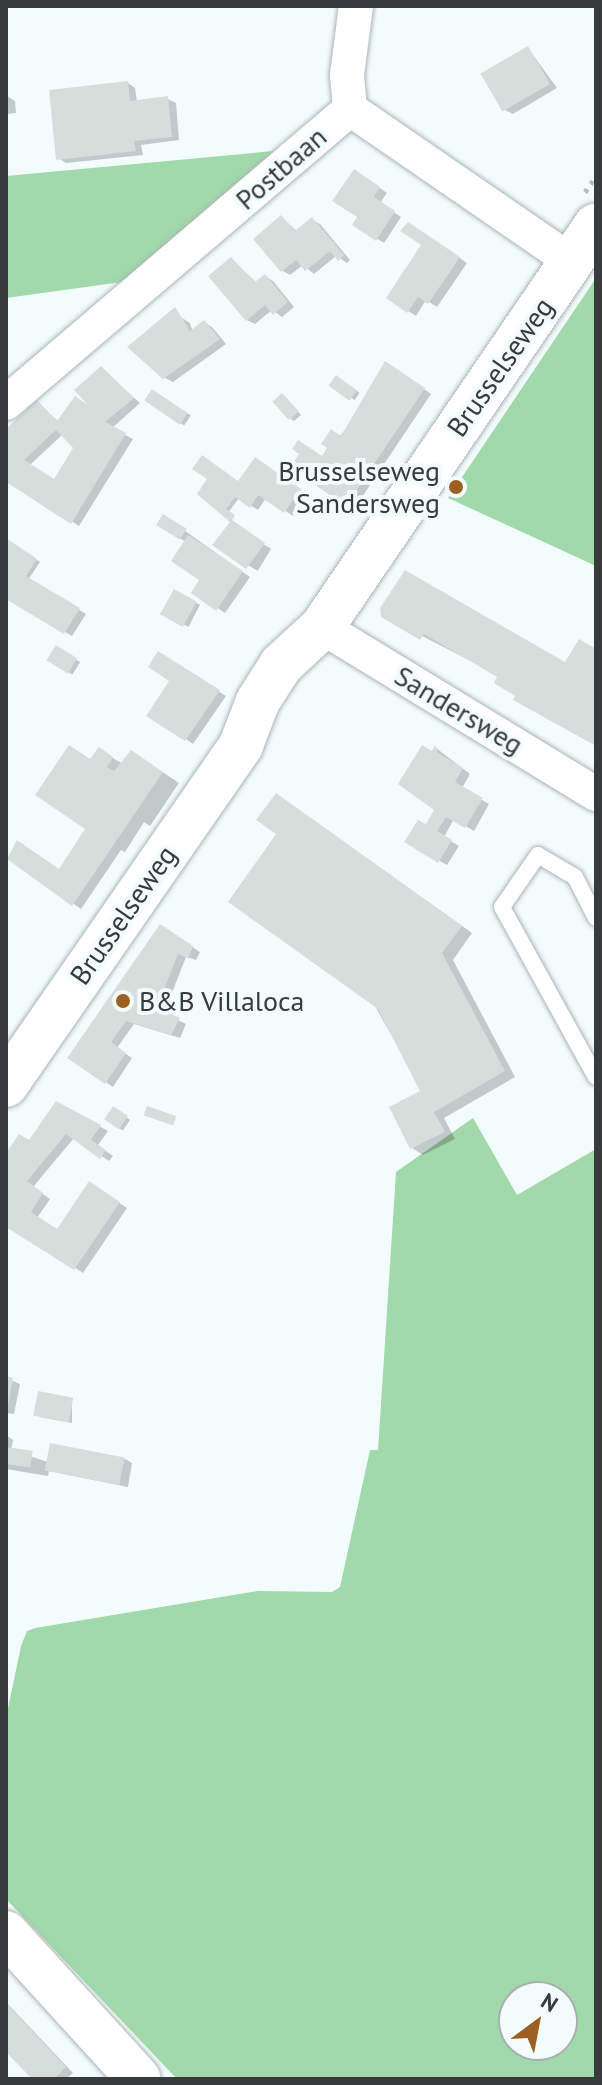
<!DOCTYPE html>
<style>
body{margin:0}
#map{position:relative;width:602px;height:2085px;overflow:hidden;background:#f3fcfd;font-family:"PT Sans",sans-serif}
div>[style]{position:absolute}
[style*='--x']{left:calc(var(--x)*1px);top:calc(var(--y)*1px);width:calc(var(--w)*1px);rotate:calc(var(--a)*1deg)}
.green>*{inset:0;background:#a1d9ab}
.shadow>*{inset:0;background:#0003;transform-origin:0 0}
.building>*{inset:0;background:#d6dedc;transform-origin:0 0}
.path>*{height:5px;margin-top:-2.5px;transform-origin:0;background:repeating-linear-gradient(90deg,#b6bdbe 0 4px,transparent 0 10px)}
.roads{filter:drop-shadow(0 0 2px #abb4b5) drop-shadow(0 0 2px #abb4b5)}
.lane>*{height:16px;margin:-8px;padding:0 8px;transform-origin:8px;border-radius:8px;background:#fff}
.street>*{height:34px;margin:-17px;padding:0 17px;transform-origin:17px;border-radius:17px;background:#fff}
.secondary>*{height:44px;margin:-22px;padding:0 22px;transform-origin:22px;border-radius:22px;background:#fff}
.dots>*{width:22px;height:22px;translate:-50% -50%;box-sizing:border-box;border:4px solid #f3fcfd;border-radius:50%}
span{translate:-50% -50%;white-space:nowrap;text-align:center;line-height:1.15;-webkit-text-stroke:8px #f3fcfd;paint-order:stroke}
.street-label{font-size:28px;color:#373b3b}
.poi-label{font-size:28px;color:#373b3b}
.right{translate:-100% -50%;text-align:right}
.left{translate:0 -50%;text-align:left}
.frame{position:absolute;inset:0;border:8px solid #373b3b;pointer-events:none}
.north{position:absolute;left:498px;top:1981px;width:80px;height:80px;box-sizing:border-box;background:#f3fcfd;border:2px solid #a8afaf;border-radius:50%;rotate:32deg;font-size:22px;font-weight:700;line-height:32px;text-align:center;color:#373b3b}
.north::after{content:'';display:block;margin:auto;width:28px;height:36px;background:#9c6022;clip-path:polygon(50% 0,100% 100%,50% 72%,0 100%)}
</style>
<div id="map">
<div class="green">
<div style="clip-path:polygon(274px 151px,122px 282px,6px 298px,6px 176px)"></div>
<div style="clip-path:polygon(596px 278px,596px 566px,448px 498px)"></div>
<div style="clip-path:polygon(evenodd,473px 1118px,517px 1195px,596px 1149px,596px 2079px,177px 2079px,6px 1899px,6px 1718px,21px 1646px,27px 1631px,35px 1628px,258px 1591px,332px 1592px,340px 1587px,370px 1450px,378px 1450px,396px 1172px,473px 1118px,562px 1997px,562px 2045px,514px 2045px,514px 1997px,562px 1997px)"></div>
</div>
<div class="shadow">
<div style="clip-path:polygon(528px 48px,557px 88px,513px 114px,505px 110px)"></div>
<div style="clip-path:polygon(128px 83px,135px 88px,137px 102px,168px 99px,176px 103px,179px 140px,141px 145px,143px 155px,66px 163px,58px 158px)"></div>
<div style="clip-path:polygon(7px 96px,15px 101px,16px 113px,6px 114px)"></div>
<div style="clip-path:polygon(362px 176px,387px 193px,380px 203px,401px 217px,384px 243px,355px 225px,360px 217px)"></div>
<div style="clip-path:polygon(281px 217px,298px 232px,312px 220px,320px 224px,350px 260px,347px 263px,336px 256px,314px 274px,303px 265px,290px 275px,283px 271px,256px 239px)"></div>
<div style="clip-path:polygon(417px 229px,467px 263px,437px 307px,426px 300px,416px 316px,388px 298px,424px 245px)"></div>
<div style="clip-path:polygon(231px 259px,257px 283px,265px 276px,273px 281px,294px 307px,282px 317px,272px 310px,255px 324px,247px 320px)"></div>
<div style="clip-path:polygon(171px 311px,190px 323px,193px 332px,204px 322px,212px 327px,226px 344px,173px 382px,165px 378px)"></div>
<div style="clip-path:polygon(393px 368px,431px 394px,354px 509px,347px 504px,323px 458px)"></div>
<div style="clip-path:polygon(evenodd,101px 369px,140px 403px,112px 428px,133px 439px,79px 526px,6px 479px,6px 431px,37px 402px,59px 422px,92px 408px,101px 369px,63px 434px,76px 448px,55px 481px,30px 465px,63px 434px)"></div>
<div style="left:337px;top:378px;width:27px;height:9px;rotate:33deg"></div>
<div style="left:153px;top:391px;width:45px;height:12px;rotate:33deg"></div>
<div style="clip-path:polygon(285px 397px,301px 415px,294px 421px,291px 419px)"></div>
<div style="clip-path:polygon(263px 464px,308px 495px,293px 516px,266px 498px,258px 510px,239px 498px,228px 513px,236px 520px,199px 494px,239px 483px)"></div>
<div style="clip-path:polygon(164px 516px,250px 577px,225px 613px,194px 592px,202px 579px,186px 542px,159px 525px)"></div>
<div style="left:230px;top:524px;width:48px;height:26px;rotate:31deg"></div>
<div style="clip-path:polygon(6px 539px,40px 562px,28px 580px,86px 614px,72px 636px,6px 597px)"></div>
<div style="left:175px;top:592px;width:28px;height:25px;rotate:27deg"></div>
<div style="clip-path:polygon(383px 616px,566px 665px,596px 651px,596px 744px,518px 695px,500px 676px)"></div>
<div style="left:57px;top:648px;width:27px;height:15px;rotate:31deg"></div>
<div style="clip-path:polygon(159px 654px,226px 696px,193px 744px,186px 739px,172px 681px)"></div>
<div style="clip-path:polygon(436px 748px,470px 774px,462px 788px,489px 804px,474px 831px,454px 819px,444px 837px,459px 846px,447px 865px,407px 842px,427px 827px,437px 810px)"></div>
<div style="clip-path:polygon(99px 750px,123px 764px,149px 763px,179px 783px,150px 826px,144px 822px,125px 852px,121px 850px,81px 909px,10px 859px,60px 871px,86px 832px,92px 761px)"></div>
<div style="clip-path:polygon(288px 802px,472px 933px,453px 960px,515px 1077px,444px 1118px,455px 1139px,423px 1155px,412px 1148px,423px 1092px,279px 834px)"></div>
<div style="clip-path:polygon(168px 931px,200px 952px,196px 960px,186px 957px,164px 1013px,186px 1024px,180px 1038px,134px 1024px,117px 1048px,132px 1058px,113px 1087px,70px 1058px)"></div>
<div style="clip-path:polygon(57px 1103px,108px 1131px,98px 1145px,113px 1156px,109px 1161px,74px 1138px,33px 1187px,50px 1199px,37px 1218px,57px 1231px,97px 1188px,127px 1208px,83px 1273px,6px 1222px,6px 1157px,30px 1142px)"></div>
<div style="left:113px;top:1108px;width:21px;height:13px;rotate:35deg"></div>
<div style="clip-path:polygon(6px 1378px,20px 1384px,14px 1414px,6px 1413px)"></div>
<div style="clip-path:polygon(72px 1400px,72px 1423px,39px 1417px)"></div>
<div style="clip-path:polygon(6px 1435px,13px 1440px,11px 1450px,48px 1462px,51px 1446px,125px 1459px,132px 1463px,128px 1487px,49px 1471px,48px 1476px,6px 1469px)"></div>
<div style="clip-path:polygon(6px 2002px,73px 2073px,66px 2079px,35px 2079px,6px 2049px)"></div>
</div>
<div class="building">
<div style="left:528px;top:46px;width:44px;height:55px;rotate:60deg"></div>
<div style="clip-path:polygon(128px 81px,130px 101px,168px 96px,172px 137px,134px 141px,136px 151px,56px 160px,49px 90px)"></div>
<div style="clip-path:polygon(354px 169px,380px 187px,374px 197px,395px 211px,376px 241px,352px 225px,357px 217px,332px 201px)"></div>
<div style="clip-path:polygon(281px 215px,295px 231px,312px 217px,344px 255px,338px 261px,330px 251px,305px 271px,296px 260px,281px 272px,253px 239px)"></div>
<div style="clip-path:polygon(408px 222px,460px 257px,428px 304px,418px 297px,407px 313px,386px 298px,421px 245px,400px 231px)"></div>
<div style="clip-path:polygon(231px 257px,255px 282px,265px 274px,288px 302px,273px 315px,265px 305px,246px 321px,208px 276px)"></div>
<div style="clip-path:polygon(175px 307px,190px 331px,204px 320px,220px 339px,163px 379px,127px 347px)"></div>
<div style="clip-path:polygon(385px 361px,425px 388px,346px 506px,290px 468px,299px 454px,292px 449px,298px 440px,322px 456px,327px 448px,321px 444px,331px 429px,341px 436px)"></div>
<div style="clip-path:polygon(evenodd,101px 366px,134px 398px,105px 422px,126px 433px,71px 524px,6px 482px,6px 429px,37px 400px,57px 421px,75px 396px,88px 405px,74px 390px,101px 366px,56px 430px,73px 448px,54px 479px,24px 460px,56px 430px)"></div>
<div style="left:336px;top:375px;width:26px;height:13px;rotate:36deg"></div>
<div style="left:152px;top:389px;width:43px;height:14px;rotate:34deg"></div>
<div style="left:282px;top:393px;width:25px;height:13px;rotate:48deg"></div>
<div style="clip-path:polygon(202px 455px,238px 481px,255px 457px,301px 489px,284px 513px,258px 495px,250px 508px,235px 497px,226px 509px,235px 515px,232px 520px,265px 543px,246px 569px,212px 545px,230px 522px,197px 494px,207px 479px,192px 469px)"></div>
<div style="left:163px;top:514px;width:28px;height:13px;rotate:32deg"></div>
<div style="clip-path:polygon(188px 535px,243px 571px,216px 611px,191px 593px,199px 580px,171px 561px)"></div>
<div style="clip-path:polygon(6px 538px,37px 559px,26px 576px,80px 608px,64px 634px,6px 599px)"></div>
<div style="clip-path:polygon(405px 570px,565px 662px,579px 639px,596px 649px,596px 746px,513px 700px,515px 696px,494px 683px,497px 677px,424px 634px,420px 640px,381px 617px,380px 608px)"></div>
<div style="left:174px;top:589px;width:26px;height:29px;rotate:29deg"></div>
<div style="left:56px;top:645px;width:25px;height:18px;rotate:32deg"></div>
<div style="clip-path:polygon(158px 651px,220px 690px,185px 741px,146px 716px,169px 681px,148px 667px)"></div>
<div style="clip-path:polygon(69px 745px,90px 759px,99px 747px,113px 757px,107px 767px,114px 771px,131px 750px,163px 772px,72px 906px,7px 859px,17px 840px,59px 869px,85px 829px,35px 795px)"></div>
<div style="clip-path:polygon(422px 745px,432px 751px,435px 745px,438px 753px,463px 768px,455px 782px,483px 798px,465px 828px,446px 817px,437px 831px,452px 840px,438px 863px,404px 842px,418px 820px,426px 824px,434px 810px,398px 784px)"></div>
<div style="clip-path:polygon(276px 793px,462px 926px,442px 953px,505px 1071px,434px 1112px,445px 1132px,410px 1149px,389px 1107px,420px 1091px,378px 1009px,228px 902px,276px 834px,256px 820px)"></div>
<div style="clip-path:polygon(160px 924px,193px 946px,188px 958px,178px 954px,157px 1007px,180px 1018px,171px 1035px,126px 1021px,111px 1042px,126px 1053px,105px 1084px,67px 1058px)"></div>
<div style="clip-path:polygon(56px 1101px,101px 1125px,91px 1140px,106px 1150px,100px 1159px,66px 1134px,27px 1181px,43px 1193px,31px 1212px,57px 1229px,89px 1181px,120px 1202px,74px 1270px,6px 1227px,6px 1153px,19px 1134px,29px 1140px)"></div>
<div style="left:113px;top:1106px;width:18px;height:16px;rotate:34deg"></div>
<div style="left:147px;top:1106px;width:31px;height:10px;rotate:19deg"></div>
<div style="clip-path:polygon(6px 1376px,13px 1378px,8px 1407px,6px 1407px)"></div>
<div style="left:38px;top:1391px;width:36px;height:25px;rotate:11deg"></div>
<div style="left:50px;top:1443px;width:76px;height:28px;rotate:11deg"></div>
<div style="left:6px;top:1447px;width:27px;height:17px;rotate:8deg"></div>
<div style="clip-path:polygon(6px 2003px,66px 2067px,54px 2079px,32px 2079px,6px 2052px)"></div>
</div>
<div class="path">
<div style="--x:585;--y:192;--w:19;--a:-55"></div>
</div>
<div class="roads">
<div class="lane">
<div style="--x:596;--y:918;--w:46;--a:-117.1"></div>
<div style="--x:575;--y:877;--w:43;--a:-149.3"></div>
<div style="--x:538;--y:855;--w:63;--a:124.7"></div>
<div style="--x:502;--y:907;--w:194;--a:61.1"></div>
</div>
<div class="street">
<div style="--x:350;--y:109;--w:270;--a:34.5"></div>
<div style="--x:350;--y:109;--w:34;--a:-95"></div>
<div style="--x:347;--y:75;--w:70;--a:-82.6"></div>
<div style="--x:6;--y:403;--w:453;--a:-40.5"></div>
<div style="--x:322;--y:627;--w:321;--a:31.4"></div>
</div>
<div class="secondary">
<div style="--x:6;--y:1085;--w:413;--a:-55.3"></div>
<div style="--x:241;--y:745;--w:47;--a:-68.9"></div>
<div style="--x:258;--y:701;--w:43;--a:-57.4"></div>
<div style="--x:281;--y:665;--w:56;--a:-42.8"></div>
<div style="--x:322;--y:627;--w:486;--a:-55.7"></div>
<div style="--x:6;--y:1933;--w:197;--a:47.7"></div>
</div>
</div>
<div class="dots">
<div style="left:456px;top:487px;background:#9c6022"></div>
<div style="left:123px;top:1001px;background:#9c6022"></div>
</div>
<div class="street-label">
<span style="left:281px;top:168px;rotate:-41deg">Postbaan</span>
<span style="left:500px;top:367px;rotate:-55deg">Brusselseweg</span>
<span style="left:459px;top:710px;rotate:31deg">Sandersweg</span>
<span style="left:123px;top:915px;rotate:-55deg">Brusselseweg</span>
</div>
<div class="poi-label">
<span class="right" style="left:440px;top:487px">Brusselseweg<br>Sandersweg</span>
<span class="left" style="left:139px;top:1001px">B&amp;B Villaloca</span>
</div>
<div class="frame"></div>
<div class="north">N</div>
</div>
